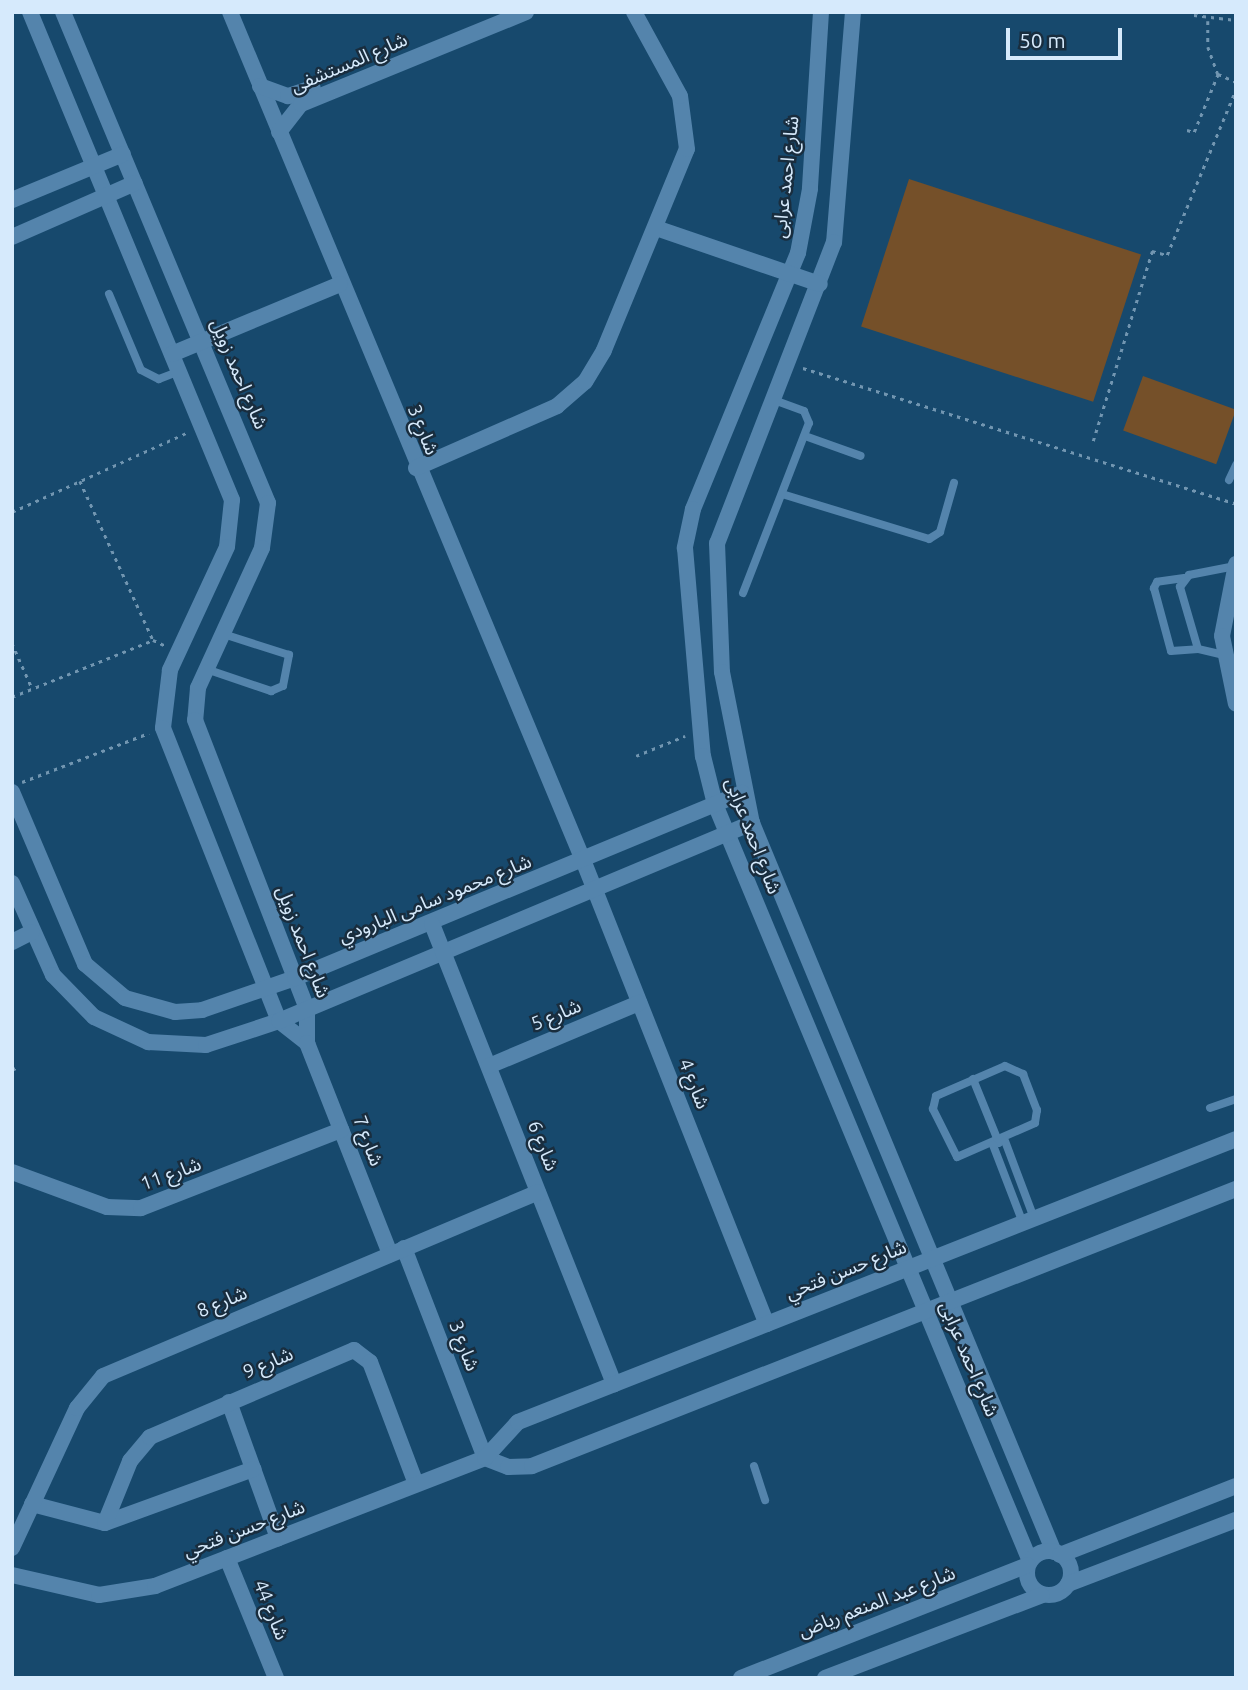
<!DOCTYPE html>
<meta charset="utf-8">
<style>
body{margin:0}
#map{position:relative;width:1248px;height:1690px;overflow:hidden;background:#17496d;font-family:Ubuntu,"Noto Sans Arabic",sans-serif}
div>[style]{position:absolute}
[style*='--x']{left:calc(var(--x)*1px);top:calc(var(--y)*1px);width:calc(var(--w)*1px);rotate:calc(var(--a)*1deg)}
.green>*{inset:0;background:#755029;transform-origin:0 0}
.path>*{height:2.5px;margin-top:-1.25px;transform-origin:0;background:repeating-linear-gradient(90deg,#7296b1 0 3.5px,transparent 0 8.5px)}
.lane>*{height:8px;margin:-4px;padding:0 4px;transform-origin:4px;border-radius:4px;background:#5484ac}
.street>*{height:16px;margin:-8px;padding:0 8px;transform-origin:8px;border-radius:8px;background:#5484ac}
.street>.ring{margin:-8px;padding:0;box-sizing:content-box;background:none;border:16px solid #5484ac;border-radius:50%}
span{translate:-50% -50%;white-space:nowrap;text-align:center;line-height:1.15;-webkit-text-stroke:5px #192d3e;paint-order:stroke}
.street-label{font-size:19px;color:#d6eafc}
.frame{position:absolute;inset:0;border:14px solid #d6eafc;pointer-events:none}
.scale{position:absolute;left:1006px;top:28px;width:116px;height:32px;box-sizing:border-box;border:4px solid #d6eafc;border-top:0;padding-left:9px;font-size:21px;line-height:24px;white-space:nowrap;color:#d6eafc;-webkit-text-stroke:5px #192d3e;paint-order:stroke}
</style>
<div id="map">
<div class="green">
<div style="left:909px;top:179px;width:244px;height:155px;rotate:18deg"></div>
<div style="left:1143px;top:376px;width:99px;height:58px;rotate:20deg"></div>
</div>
<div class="path">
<div style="--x:1194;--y:15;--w:42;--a:6.8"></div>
<div style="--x:1208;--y:21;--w:26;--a:90"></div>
<div style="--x:1208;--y:47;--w:29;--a:70"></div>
<div style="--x:1187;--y:130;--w:7;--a:16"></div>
<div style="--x:1194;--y:132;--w:63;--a:-67.5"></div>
<div style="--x:1218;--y:74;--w:20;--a:24"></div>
<div style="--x:803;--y:368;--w:454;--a:17.4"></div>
<div style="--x:1093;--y:441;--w:199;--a:-72.7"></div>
<div style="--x:1152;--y:251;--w:16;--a:15"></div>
<div style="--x:1167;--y:255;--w:180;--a:-67.4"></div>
<div style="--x:80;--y:481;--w:175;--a:65.3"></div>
<div style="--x:153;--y:640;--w:14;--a:25"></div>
<div style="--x:12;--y:512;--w:193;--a:-24.4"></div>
<div style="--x:12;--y:532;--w:6;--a:90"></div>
<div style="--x:12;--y:643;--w:49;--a:66"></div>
<div style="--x:12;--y:697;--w:152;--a:-22"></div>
<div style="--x:636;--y:756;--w:53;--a:-22.2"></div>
<div style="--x:22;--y:782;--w:136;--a:-21.1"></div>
<div style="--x:12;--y:1070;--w:4;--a:-27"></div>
</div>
<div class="lane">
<div style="--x:109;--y:294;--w:82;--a:67.2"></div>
<div style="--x:141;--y:370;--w:20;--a:27"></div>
<div style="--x:159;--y:379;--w:22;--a:-21"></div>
<div style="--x:805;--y:436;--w:59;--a:19.7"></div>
<div style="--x:1229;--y:480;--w:17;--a:-65"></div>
<div style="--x:782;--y:494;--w:154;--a:17"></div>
<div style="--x:929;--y:539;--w:13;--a:-32"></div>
<div style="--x:940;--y:532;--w:51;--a:-74.1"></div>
<div style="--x:1184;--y:578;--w:27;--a:172"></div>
<div style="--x:1157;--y:582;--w:7;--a:117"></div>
<div style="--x:1154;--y:588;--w:65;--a:74.9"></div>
<div style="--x:1171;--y:651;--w:27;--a:-4"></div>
<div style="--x:743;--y:593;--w:182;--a:-68.8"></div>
<div style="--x:809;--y:423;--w:13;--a:-113"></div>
<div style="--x:804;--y:411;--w:35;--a:-160"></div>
<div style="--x:1224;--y:655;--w:27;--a:-167"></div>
<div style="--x:1198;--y:649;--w:65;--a:-106.2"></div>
<div style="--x:1180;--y:587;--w:15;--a:-53"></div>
<div style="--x:1189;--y:575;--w:47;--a:-11.1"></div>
<div style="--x:206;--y:669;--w:69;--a:18.7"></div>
<div style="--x:271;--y:691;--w:13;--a:-23"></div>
<div style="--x:283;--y:686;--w:32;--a:-79"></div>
<div style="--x:289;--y:655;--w:69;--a:-162.3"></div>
<div style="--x:1005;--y:1066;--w:20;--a:24"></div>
<div style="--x:1023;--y:1074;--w:39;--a:69"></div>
<div style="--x:1037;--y:1110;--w:13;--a:99"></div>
<div style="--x:1035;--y:1123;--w:85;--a:156.4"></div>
<div style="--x:957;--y:1157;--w:54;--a:-116.6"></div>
<div style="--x:933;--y:1109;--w:13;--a:-77"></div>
<div style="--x:936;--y:1096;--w:75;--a:-23.5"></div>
<div style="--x:973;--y:1079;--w:69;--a:67.9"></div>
<div style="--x:1210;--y:1108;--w:28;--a:-19"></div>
<div style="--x:1005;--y:1141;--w:82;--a:69.4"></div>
<div style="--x:993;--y:1145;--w:84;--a:69"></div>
<div style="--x:754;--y:1466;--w:36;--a:72"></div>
</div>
<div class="street">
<div style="--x:30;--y:12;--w:528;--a:67.51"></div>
<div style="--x:232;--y:500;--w:47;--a:96.1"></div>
<div style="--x:227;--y:547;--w:136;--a:114.9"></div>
<div style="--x:170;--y:670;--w:58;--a:96.9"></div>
<div style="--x:163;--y:728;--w:315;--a:68.4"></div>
<div style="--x:279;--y:1021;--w:36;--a:38"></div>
<div style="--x:63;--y:12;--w:532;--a:67.34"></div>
<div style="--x:268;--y:503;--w:45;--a:97.6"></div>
<div style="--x:262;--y:548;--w:154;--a:114.6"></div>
<div style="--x:198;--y:688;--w:32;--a:95"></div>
<div style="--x:195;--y:720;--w:310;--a:68.8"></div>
<div style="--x:307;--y:1009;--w:34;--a:90"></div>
<div style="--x:307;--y:1043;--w:227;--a:68.5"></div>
<div style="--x:230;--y:12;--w:919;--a:67.4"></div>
<div style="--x:583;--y:860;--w:499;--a:68.4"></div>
<div style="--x:821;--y:12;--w:177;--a:93.6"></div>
<div style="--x:810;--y:189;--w:65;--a:100.6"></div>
<div style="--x:798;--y:253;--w:277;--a:112.3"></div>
<div style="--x:693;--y:509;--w:40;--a:102"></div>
<div style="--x:685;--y:548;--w:209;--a:85.1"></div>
<div style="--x:703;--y:756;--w:49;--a:76"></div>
<div style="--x:715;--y:804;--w:820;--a:67.41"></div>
<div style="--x:853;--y:12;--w:231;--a:94.7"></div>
<div style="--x:834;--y:242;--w:323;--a:111.2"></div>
<div style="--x:717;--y:543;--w:129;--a:87.8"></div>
<div style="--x:722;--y:672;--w:154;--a:78.8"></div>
<div style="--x:752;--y:823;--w:789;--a:67.5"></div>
<div style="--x:260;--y:86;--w:30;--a:20"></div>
<div style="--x:288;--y:96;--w:26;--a:-18"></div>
<div style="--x:279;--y:132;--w:36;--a:-52"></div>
<div style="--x:301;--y:104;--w:243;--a:-22.2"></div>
<div style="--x:12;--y:200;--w:120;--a:-22.5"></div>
<div style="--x:656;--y:228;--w:173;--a:18.9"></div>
<div style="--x:12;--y:237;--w:134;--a:-23.7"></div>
<div style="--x:172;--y:354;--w:182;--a:-22.6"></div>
<div style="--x:416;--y:468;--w:154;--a:-23.7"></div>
<div style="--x:557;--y:406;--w:37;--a:-41"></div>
<div style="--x:585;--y:382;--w:37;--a:-59"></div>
<div style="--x:604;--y:350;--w:217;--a:-67.6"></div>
<div style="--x:687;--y:149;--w:53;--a:-97.5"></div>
<div style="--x:680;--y:96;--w:96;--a:-118.7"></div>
<div style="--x:1236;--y:564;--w:73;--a:101"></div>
<div style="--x:1222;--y:636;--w:69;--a:78.4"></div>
<div style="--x:12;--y:792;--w:187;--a:67"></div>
<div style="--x:85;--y:964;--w:52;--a:40.4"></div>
<div style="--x:125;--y:998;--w:52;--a:15.6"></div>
<div style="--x:175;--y:1012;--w:27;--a:-4"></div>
<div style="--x:202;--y:1010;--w:98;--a:-19"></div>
<div style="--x:295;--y:978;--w:484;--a:-22.5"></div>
<div style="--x:12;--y:883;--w:101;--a:66"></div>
<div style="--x:53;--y:975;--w:59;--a:45.7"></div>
<div style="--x:94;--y:1017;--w:60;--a:24.8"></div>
<div style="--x:148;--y:1042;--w:58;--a:3"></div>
<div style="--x:206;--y:1045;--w:77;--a:-18.2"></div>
<div style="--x:279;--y:1021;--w:513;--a:-22.71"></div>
<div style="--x:432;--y:924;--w:495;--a:68.4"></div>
<div style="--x:12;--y:942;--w:22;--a:-27"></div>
<div style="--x:489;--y:1066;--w:163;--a:-22.8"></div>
<div style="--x:12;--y:1172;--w:101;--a:20.2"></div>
<div style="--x:107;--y:1207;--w:34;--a:2"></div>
<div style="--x:141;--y:1208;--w:215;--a:-21.3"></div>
<div style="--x:404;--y:1248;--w:225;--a:68.9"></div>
<div style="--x:229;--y:1402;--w:145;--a:70.2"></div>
<div style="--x:485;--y:1458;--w:25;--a:21"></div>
<div style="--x:508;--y:1467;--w:24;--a:-2"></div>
<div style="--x:532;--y:1466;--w:757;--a:-21.48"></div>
<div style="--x:32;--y:1504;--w:75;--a:14.6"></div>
<div style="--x:105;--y:1523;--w:158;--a:-20"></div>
<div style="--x:105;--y:1523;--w:67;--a:-68"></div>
<div style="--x:130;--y:1461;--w:31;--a:-50"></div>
<div style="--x:150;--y:1437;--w:222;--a:-23.1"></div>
<div style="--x:354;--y:1350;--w:20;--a:37"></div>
<div style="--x:370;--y:1362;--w:130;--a:69.3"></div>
<div style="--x:12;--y:1548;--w:154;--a:-65.1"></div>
<div style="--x:77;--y:1408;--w:41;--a:-50.9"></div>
<div style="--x:103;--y:1376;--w:472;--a:-22.9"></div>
<div class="ring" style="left:1027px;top:1551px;width:28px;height:28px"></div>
<div style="--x:1060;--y:1555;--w:189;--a:-21.4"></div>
<div style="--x:227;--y:1558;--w:130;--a:67.8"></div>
<div style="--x:12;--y:1575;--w:89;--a:12.9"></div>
<div style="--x:99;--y:1595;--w:57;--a:-9.1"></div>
<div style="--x:155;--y:1586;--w:354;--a:-21.2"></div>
<div style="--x:485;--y:1458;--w:49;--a:-47.5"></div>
<div style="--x:518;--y:1422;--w:772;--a:-21.51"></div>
<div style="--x:1068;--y:1584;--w:180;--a:-20.9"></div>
<div style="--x:741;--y:1678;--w:308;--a:-21.5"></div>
<div style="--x:825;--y:1678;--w:232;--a:-20.9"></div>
</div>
<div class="street-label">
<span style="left:349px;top:63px;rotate:-23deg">شارع المستشفى</span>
<span style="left:786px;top:177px;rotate:-84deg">شارع احمد عرابى</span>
<span style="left:239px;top:374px;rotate:67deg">شارع احمد زويل</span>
<span style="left:423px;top:430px;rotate:68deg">شارع 3</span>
<span style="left:753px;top:836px;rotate:69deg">شارع احمد عرابى</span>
<span style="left:435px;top:899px;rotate:-22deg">شارع محمود سامى البارودي</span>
<span style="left:303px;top:942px;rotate:69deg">شارع احمد زويل</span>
<span style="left:556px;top:1015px;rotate:-23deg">شارع 5</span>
<span style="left:694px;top:1084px;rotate:68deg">شارع 4</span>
<span style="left:368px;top:1141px;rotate:69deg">شارع 7</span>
<span style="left:543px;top:1146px;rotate:68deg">شارع 6</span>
<span style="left:171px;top:1174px;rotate:-20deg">شارع 11</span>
<span style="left:846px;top:1270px;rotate:-22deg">شارع حسن فتحي</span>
<span style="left:222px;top:1302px;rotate:-23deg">شارع 8</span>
<span style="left:464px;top:1346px;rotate:69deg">شارع 3</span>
<span style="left:969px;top:1359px;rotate:67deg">شارع احمد عرابى</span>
<span style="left:268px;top:1363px;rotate:-23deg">شارع 9</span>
<span style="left:244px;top:1529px;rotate:-21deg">شارع حسن فتحي</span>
<span style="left:877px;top:1602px;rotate:-21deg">شارع عبد المنعم رياض</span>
<span style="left:271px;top:1610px;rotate:68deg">شارع 44</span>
</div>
<div class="frame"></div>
<div class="scale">50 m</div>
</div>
